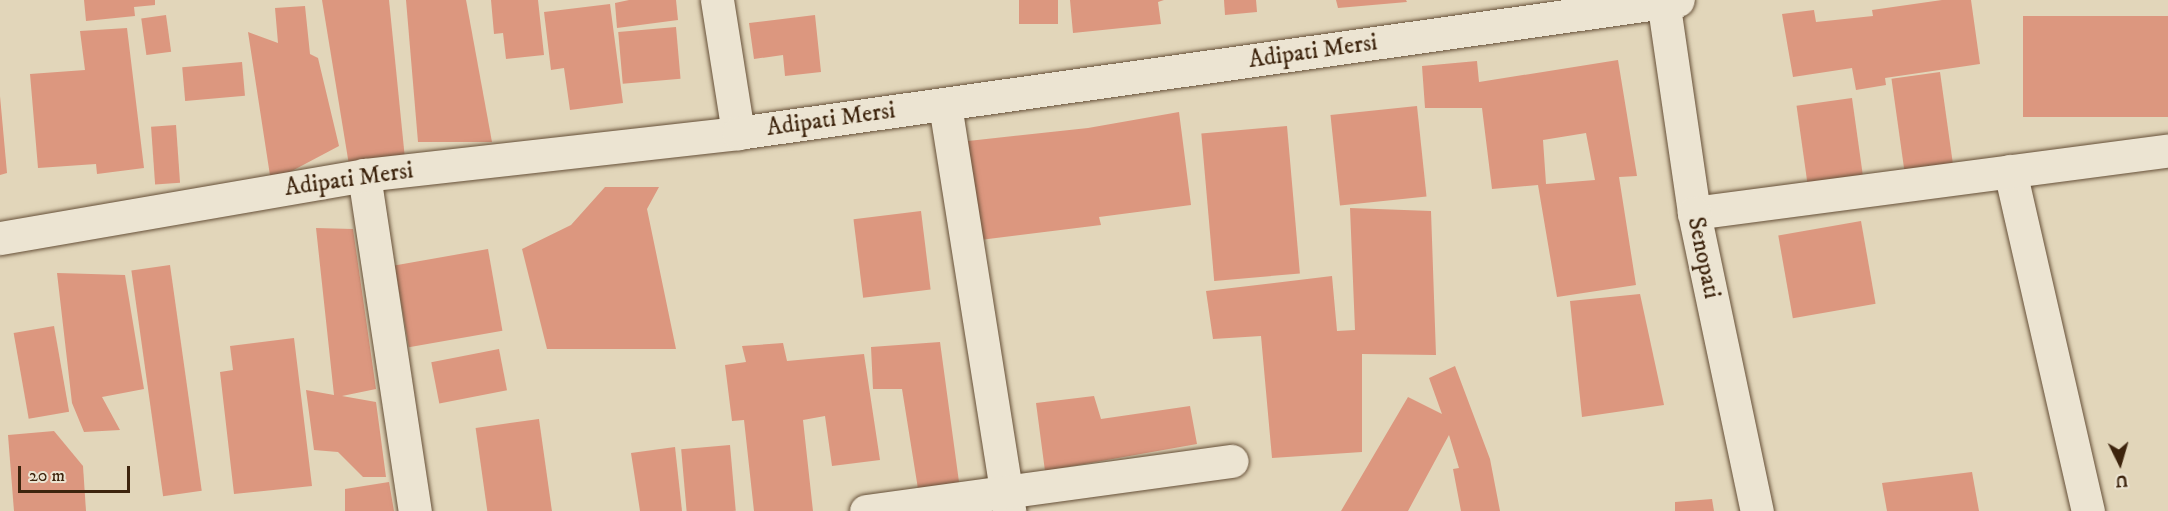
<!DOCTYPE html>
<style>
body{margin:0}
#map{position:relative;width:2168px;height:511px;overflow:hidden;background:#e2d6ba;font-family:"IM FELL DW Pica",serif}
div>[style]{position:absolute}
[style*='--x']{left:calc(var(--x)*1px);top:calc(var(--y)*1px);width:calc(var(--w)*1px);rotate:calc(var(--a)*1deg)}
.building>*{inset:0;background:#dc977f;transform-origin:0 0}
.roads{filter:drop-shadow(0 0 2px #665038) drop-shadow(0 0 2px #665038)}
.street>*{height:33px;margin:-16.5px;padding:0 16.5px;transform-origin:16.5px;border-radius:16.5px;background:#ece4d2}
.secondary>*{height:33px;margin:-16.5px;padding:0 16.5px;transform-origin:16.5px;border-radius:16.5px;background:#ece4d2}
span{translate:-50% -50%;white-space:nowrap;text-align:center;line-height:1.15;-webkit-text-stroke:4.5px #ece4d2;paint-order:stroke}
.street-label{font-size:24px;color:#3d240d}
.north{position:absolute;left:2090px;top:433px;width:60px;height:60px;-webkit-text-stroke:4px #ece4d2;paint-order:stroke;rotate:175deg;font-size:16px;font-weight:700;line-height:24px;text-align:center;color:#3d240d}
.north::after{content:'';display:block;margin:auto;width:21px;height:27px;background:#3d240d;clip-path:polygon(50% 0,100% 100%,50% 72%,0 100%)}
.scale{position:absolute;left:18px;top:466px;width:112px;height:27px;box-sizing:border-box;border:3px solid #3d240d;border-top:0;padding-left:8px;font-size:18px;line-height:21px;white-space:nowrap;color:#3d240d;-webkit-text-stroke:4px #ece4d2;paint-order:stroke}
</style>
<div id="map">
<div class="building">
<div style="clip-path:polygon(84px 0,155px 0,155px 5px,134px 7px,135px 16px,86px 21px)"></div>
<div style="clip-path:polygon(322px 0,389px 0,405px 159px,349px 165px)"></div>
<div style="clip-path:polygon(406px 0,466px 0,492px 142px,418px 142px)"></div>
<div style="clip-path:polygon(491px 0,538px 0,544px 55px,506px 59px,503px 33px,494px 34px)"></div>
<div style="clip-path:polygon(629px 0,676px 0,678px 20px,617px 28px,615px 3px)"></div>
<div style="left:1019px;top:0;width:39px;height:24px"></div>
<div style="clip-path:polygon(1070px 0,1164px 0,1158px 2px,1161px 24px,1073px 33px)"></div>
<div style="clip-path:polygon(1224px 0,1256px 0,1257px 12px,1225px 15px)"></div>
<div style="clip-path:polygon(1336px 0,1406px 0,1407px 2px,1338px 8px)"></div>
<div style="clip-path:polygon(1942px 0,1971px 0,1980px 64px,1885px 78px,1886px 85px,1856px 90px,1852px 68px,1793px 77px,1782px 14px,1814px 10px,1816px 22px,1873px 16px,1872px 10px)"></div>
<div style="clip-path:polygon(610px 4px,623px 103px,570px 110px,564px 68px,551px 70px,544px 12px)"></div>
<div style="clip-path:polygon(305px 6px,310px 54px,318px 58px,339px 146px,271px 182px,248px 32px,278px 43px,275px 8px)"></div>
<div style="left:166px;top:15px;width:37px;height:25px;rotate:82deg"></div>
<div style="clip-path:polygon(815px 15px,821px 72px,785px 76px,783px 55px,754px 59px,749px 23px)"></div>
<div style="left:2168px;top:16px;width:101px;height:145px;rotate:90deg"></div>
<div style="left:676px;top:27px;width:52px;height:58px;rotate:85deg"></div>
<div style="clip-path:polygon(127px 28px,144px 168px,97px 174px,96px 164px,38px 168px,30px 74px,85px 70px,80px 31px)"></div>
<div style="clip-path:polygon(evenodd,1618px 60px,1637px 176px,1619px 177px,1636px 285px,1557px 297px,1538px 185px,1492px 189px,1482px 108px,1425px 108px,1422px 66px,1477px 61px,1479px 82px,1618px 60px,1586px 133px,1595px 180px,1546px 184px,1543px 140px,1586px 133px)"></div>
<div style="left:242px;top:62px;width:34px;height:60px;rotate:85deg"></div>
<div style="left:1940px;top:72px;width:99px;height:49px;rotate:82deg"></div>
<div style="clip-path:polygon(0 96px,7px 173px,0 175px)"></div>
<div style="left:1852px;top:98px;width:87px;height:56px;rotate:82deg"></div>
<div style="left:1417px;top:106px;width:91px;height:87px;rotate:84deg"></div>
<div style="clip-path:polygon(1179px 112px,1191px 205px,1099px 217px,1101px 225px,972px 241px,959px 142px,1088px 128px)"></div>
<div style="left:176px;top:125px;width:58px;height:25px;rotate:86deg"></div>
<div style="left:1287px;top:126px;width:148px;height:86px;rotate:85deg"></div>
<div style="clip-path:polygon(605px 187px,659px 187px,647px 209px,676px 349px,547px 349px,522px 249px,571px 225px)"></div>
<div style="clip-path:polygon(1350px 208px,1431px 211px,1436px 355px,1362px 354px,1362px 452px,1272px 458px,1261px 336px,1213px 339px,1206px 291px,1332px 276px,1337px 331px,1355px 330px)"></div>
<div style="left:921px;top:211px;width:79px;height:68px;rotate:83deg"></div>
<div style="left:1861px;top:221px;width:84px;height:84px;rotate:80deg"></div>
<div style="clip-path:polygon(316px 228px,353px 229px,376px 389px,342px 396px,376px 402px,386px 477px,363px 477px,338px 452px,314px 450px,306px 390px,334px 395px)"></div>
<div style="left:488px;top:249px;width:83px;height:95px;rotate:80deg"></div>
<div style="left:170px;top:265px;width:228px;height:39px;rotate:82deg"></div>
<div style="clip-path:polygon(57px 273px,125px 275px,144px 389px,102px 397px,120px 430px,84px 432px,72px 403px)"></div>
<div style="clip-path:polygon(1640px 294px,1664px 405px,1582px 417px,1570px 301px)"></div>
<div style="left:54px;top:326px;width:87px;height:41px;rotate:80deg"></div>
<div style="clip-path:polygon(294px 338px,312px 486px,234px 494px,220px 372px,233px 370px,230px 346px)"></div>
<div style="clip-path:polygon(940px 342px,959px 482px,918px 489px,902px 389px,873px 389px,871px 347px)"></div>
<div style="clip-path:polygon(783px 343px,787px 361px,864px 354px,880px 460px,832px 466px,825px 416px,803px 420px,813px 511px,754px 511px,744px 420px,732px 421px,725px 365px,746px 362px,742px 346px)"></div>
<div style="left:499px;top:349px;width:42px;height:69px;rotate:79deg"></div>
<div style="clip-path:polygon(1455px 366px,1490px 459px,1500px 511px,1461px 511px,1453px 469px,1459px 468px,1449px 435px,1408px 511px,1341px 511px,1408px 397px,1442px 414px,1429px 378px)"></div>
<div style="clip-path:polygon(1094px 396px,1101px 419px,1190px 406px,1197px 444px,1045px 471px,1036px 403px)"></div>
<div style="left:539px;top:419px;width:93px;height:64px;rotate:82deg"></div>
<div style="clip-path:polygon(54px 431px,83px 466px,86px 511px,14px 511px,8px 435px)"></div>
<div style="left:730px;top:445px;width:66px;height:49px;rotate:85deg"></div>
<div style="clip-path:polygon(675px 447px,682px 511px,640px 511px,631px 453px)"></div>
<div style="clip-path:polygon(1972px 472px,1979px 511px,1887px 511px,1882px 483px)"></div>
<div style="clip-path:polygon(389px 482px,394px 511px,345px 511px,345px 489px)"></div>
<div style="clip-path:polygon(1712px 499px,1714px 511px,1675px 511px,1675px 502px)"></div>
</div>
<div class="roads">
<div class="street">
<div style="--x:717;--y:0;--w:135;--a:81"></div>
<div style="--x:945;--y:105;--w:411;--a:81"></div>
<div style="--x:2010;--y:171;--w:349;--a:77.1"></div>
<div style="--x:364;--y:175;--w:340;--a:81.4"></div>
<div style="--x:1694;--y:213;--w:478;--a:-7.5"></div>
<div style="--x:866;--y:511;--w:369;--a:-7.8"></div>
</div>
<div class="secondary">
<div style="--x:1663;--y:0;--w:215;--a:81.7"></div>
<div style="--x:1694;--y:213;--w:305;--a:78.1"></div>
<div style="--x:0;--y:238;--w:369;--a:-9.8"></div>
<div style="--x:364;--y:175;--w:376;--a:-6.4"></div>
<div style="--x:738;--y:133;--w:949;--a:-8.05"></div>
</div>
</div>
<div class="street-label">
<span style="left:1313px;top:52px;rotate:-8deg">Adipati Mersi</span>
<span style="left:831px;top:120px;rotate:-8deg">Adipati Mersi</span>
<span style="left:349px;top:180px;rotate:-8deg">Adipati Mersi</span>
<span style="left:1703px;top:258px;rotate:78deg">Senopati</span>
</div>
<div class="north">U</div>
<div class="scale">20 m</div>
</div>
